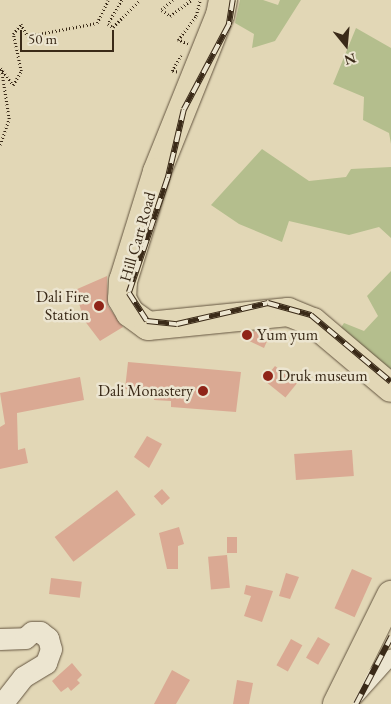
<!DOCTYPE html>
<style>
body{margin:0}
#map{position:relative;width:391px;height:704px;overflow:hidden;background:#e2d7b6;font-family:"EB Garamond",serif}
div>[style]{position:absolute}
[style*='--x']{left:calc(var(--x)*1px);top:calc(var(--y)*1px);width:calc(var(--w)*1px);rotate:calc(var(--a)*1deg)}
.green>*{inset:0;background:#b4be8d}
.building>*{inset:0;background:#daa993;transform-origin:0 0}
.path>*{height:2.5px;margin-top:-1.25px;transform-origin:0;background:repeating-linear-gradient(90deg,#3a2a18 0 1px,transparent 0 3.5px)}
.roads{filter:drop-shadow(0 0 1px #645540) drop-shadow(0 0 1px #645540)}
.street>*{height:15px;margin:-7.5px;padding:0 7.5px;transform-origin:7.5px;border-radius:7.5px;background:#ece5d0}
.secondary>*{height:21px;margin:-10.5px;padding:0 10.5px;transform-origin:10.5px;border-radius:10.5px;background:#ece5d0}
.highway>*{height:28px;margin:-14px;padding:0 14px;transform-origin:14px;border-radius:14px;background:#e2d7b6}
.rail>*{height:5.5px;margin-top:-2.75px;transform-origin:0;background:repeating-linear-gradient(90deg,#ece5d0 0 11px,#3a2a18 0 22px);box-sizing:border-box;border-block:1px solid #3a2a18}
.dots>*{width:14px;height:14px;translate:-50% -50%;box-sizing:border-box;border:2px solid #ece5d0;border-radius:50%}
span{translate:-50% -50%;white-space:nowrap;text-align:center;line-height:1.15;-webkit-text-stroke:5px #ece5d0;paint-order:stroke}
.street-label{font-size:16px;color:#3a2a18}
.poi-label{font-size:16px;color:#3a2a18}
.right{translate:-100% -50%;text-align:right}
.left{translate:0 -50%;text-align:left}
.north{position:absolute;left:321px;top:20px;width:50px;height:50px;-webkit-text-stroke:4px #ece5d0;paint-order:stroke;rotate:163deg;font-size:14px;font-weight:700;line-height:20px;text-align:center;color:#3a2a18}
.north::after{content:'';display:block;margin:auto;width:18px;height:22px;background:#3a2a18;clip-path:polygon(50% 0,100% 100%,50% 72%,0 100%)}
.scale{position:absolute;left:20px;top:30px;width:94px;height:22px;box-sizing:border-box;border:2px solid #3a2a18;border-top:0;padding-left:6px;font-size:15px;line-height:18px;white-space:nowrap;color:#3a2a18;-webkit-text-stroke:4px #ece5d0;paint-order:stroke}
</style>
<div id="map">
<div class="green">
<div style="clip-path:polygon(240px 0,263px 0,278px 5px,280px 0,301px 0,275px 41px,252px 48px,254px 34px,235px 23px)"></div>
<div style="clip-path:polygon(356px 28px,391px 48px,391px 144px,389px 133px,363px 120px,364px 97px,333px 84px)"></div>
<div style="clip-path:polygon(262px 149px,309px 181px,346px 177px,351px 169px,391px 167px,391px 238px,379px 227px,349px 235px,289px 221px,282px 242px,239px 224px,211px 205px)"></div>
<div style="clip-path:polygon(391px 271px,391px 377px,338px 332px,344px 323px,364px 331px,378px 316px,367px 296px)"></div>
</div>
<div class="building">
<div style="clip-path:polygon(107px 276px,108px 306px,123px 327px,100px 341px,84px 320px,75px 290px)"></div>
<div style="clip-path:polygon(272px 330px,264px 348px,243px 338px,246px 332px)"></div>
<div style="clip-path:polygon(128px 362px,241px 372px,236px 412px,171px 407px,171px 401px,154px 400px,155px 391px,125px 389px)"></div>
<div style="left:275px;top:366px;width:28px;height:18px;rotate:39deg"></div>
<div style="clip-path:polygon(80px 377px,84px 400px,17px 413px,18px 450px,25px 448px,28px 463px,0 469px,0 427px,5px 424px,0 393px)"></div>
<div style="clip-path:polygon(147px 436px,162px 444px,149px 468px,134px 457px)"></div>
<div style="left:352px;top:450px;width:26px;height:58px;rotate:86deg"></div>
<div style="left:162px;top:489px;width:12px;height:11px;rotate:48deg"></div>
<div style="left:117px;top:490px;width:31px;height:78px;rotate:53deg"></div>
<div style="clip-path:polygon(179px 527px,184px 544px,178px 546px,178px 569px,167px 569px,159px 533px)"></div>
<div style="left:227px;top:537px;width:10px;height:16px"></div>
<div style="left:227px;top:555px;width:33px;height:19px;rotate:85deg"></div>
<div style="left:352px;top:569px;width:22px;height:43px;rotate:24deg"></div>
<div style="clip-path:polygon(286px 573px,299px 577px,290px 599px,279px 596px)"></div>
<div style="left:51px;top:578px;width:31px;height:16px;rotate:7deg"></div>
<div style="clip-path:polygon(246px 585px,273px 591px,262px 622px,244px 616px,251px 596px,244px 594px)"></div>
<div style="left:318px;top:637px;width:14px;height:24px;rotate:30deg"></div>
<div style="left:291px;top:639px;width:13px;height:30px;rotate:29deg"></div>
<div style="clip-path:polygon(72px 663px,82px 675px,77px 680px,80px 683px,71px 691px,68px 687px,61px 692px,52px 681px)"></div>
<div style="clip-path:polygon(172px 670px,190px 680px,176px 704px,154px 704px)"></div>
<div style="clip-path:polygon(237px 680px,253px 683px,249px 704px,233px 704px)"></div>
</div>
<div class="path">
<div style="--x:122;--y:0;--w:28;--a:120"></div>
<div style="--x:108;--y:24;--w:6;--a:31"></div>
<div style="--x:113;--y:27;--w:38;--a:-45"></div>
<div style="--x:173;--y:0;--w:15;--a:138"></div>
<div style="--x:162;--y:10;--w:10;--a:37"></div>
<div style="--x:170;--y:16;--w:26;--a:-37"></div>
<div style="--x:188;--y:44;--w:11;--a:-158"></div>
<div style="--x:178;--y:40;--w:30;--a:-53"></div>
<div style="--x:196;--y:16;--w:16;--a:-76"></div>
<div style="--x:177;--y:72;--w:5;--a:-169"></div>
<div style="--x:172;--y:71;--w:18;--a:-61"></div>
<div style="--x:0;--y:145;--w:28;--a:-71"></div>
<div style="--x:9;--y:119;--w:52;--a:-98.9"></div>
<div style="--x:1;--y:68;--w:21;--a:55"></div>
<div style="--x:13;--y:85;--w:16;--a:-60"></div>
<div style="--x:21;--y:71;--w:38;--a:-102"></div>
<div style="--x:13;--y:34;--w:13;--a:-51"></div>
<div style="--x:21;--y:24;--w:14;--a:60"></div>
<div style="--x:28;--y:36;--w:70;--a:-10.7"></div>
<div style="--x:97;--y:23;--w:25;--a:-64"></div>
</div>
<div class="roads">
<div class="street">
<div style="--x:348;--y:704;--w:64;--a:-48.1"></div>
</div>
<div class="secondary">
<div style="--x:0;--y:639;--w:25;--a:-2"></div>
<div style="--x:25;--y:638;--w:9;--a:-41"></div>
<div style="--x:32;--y:632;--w:8;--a:0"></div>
<div style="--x:40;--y:632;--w:10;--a:37"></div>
<div style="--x:48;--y:638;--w:11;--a:75"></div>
<div style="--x:51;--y:649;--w:15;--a:110"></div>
<div style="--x:46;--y:663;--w:27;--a:149"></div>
<div style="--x:23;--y:677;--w:34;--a:128"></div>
</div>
<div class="highway">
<div style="--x:223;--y:0;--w:15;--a:101"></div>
<div style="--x:220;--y:15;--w:169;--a:111.9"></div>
<div style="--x:157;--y:172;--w:114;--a:107.3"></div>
<div style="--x:123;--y:281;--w:18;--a:93"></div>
<div style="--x:122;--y:299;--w:16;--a:60"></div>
<div style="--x:130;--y:313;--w:22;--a:36"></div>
<div style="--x:148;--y:326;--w:141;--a:-5.7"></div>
<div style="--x:288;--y:312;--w:27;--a:22"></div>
<div style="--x:313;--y:322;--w:102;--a:40.2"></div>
<div style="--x:337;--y:704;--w:122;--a:-63.6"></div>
</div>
</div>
<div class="rail">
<div style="--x:233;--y:0;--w:25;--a:99"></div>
<div style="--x:229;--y:25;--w:96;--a:117.9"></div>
<div style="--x:184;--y:110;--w:70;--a:103.2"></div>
<div style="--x:168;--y:178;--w:121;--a:108.7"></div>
<div style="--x:129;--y:293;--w:33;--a:57"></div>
<div style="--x:147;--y:321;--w:30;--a:6"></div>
<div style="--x:177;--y:324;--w:93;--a:-13"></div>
<div style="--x:268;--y:303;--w:45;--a:15.6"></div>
<div style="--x:311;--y:315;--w:104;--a:39.9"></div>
<div style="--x:356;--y:704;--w:76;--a:-62.4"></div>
</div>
<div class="dots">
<div style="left:99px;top:306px;background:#8f2418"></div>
<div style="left:247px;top:335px;background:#8f2418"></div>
<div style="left:268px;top:376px;background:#8f2418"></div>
<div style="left:203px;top:391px;background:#8f2418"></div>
</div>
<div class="street-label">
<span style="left:138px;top:237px;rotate:-74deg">Hill Cart Road</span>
</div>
<div class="poi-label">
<span class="right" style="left:89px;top:306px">Dali Fire<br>Station</span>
<span class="left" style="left:257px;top:335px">Yum yum</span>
<span class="left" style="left:278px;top:376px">Druk museum</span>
<span class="right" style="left:193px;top:391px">Dali Monastery</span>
</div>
<div class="north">N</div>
<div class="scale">50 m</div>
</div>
